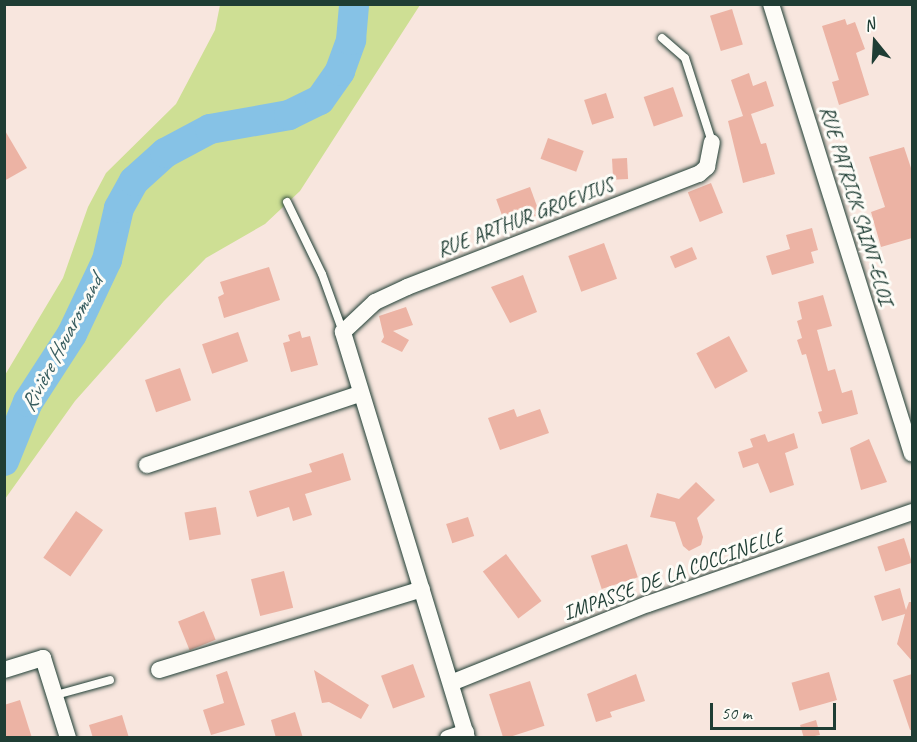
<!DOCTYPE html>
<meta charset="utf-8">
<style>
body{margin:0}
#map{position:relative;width:917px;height:742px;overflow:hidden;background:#f8e6de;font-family:Caveat,sans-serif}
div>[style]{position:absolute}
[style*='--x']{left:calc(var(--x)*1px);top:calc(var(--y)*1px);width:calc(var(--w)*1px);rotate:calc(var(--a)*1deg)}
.green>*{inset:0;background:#cedf94}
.river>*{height:30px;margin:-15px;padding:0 15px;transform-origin:15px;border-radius:15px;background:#86c2e6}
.building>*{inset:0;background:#ecb3a4;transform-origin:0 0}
.roads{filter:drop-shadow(0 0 2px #1f3d34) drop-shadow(0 0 2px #1f3d34)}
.service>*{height:8px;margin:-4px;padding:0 4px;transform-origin:4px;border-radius:4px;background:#fdfcf7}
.minor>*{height:16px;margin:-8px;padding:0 8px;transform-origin:8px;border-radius:8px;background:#fdfcf7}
span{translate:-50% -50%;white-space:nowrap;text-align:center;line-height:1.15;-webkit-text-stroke:6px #fdfcf7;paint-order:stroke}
.street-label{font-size:21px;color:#1f3d34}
.water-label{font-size:22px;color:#395e60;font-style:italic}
.frame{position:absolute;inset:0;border:6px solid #1f3d34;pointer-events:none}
.north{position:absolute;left:845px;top:12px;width:60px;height:60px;-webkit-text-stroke:4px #fdfcf7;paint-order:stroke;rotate:342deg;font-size:16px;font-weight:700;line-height:24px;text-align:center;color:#1f3d34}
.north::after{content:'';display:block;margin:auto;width:21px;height:27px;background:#1f3d34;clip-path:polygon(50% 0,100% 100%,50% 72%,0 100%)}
.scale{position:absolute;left:710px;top:703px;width:126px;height:27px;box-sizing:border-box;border:3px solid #1f3d34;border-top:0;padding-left:8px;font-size:18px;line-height:21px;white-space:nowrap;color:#1f3d34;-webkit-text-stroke:4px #fdfcf7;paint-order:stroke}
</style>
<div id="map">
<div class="green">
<div style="clip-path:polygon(220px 5px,420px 5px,300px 191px,265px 224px,206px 258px,164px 301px,75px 401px,5px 499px,5px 375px,63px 278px,88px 207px,106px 173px,176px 104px,215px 30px)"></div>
</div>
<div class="river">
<div style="--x:4;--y:461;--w:64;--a:-67.9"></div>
<div style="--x:28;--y:402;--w:81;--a:-57.1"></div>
<div style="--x:72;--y:334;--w:82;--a:-64.7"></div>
<div style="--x:107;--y:260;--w:53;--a:-77"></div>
<div style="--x:119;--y:208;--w:31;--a:-61"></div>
<div style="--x:134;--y:181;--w:42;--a:-42.1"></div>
<div style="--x:165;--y:153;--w:51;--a:-28.1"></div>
<div style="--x:210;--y:129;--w:80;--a:-10"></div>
<div style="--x:289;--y:115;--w:34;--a:-26"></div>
<div style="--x:320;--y:100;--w:35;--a:-55"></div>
<div style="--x:340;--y:71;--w:33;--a:-70"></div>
<div style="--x:351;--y:40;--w:36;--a:-85"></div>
</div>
<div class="building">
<div style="left:732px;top:9px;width:37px;height:23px;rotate:73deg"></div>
<div style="clip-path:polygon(845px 19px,847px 25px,855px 22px,865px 49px,856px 53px,869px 95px,839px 105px,832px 82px,839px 80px,822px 26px)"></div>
<div style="clip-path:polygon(749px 73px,753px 86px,766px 81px,774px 106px,751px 114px,761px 144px,766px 143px,775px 174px,743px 183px,728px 121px,743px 116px,731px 80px)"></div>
<div style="left:673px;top:87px;width:31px;height:31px;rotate:71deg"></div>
<div style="left:606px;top:93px;width:26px;height:23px;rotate:72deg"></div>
<div style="clip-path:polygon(4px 129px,27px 168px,4px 181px)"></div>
<div style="left:548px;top:138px;width:38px;height:22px;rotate:20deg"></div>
<div style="clip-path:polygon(904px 147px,912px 171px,912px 238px,881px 247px,871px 212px,885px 207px,869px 157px)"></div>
<div style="left:627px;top:158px;width:21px;height:15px;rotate:87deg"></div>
<div style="left:711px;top:183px;width:32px;height:25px;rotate:68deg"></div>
<div style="left:530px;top:187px;width:29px;height:36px;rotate:70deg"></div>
<div style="clip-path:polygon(812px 228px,818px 250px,811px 252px,814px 263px,772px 275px,766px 256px,790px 249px,786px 235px)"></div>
<div style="left:604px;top:243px;width:38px;height:38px;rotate:70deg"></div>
<div style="left:692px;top:247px;width:13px;height:24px;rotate:67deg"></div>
<div style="clip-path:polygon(269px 267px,280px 300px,224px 318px,218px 297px,224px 294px,220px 282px)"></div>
<div style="clip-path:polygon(523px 275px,537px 312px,510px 323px,491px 287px)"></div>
<div style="clip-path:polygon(823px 295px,832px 326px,817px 330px,828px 371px,835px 369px,842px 393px,852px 390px,858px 414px,822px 424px,818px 412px,822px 411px,806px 354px,802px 355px,797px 340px,802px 338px,797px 321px,802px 319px,798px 302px)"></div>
<div style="clip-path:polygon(406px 307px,413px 325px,393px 331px,409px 340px,402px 352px,381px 342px,384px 337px,379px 316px)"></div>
<div style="clip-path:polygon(300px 331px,302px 338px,310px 336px,318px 365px,291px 372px,283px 343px,290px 341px,288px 335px)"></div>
<div style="left:238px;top:332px;width:31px;height:38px;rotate:71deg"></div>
<div style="left:729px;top:336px;width:40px;height:37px;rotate:62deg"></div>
<div style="left:180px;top:368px;width:34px;height:37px;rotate:71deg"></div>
<div style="clip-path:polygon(514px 409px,517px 417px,540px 409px,549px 433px,500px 450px,488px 418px)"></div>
<div style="clip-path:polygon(794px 433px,798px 448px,785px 453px,794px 485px,770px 493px,758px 463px,743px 468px,738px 452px,753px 447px,750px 439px,765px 434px,768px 442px)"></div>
<div style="clip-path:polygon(869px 439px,887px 482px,861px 490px,850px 448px)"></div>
<div style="clip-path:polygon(343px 453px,351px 480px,305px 494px,312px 515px,293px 521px,289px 507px,257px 517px,249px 491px,312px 472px,309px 464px)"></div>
<div style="clip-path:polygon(696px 482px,715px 500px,697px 518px,703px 537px,701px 545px,689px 551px,683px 546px,675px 522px,650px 517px,657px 493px,679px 499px)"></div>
<div style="left:216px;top:507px;width:28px;height:32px;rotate:80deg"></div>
<div style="left:76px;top:511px;width:33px;height:57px;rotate:35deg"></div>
<div style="left:468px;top:517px;width:20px;height:23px;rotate:72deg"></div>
<div style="left:904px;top:538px;width:26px;height:28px;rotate:72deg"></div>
<div style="left:627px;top:544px;width:35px;height:38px;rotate:72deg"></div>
<div style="left:506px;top:554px;width:59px;height:29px;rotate:53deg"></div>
<div style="left:284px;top:571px;width:38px;height:34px;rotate:76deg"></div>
<div style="clip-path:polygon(900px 588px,906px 610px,909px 602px,912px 602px,912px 661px,897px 644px,905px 614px,882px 621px,874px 596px)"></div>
<div style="left:204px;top:611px;width:31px;height:28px;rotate:68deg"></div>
<div style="left:413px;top:664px;width:35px;height:34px;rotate:70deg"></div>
<div style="clip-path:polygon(314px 670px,369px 705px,361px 719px,329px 702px,322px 703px)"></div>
<div style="clip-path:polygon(227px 671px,245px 725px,211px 735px,203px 710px,224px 703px,216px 675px)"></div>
<div style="left:829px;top:672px;width:29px;height:39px;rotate:74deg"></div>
<div style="clip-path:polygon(636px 674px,645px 701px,610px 712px,612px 717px,596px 722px,587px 694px)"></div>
<div style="clip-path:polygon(912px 674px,912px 730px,910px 730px,893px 680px)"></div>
<div style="left:530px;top:681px;width:47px;height:43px;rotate:72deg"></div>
<div style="clip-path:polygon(20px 700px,32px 738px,4px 738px,4px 705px)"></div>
<div style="clip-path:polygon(295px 712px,303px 738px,276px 738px,271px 720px)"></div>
<div style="clip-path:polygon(122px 715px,129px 738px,93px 738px,89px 725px)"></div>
<div style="clip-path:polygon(816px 720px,820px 735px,804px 738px,800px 725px)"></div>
</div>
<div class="roads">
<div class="service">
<div style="--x:662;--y:38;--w:30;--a:41"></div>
<div style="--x:685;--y:58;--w:88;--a:72.2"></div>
<div style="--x:287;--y:202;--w:80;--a:64.1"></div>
<div style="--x:322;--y:274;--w:62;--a:70.1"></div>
<div style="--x:56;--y:695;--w:56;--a:-15.5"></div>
</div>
<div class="minor">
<div style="--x:771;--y:4;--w:471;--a:72.6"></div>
<div style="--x:147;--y:465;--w:224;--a:-18.5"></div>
<div style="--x:4;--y:670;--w:41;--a:-17.1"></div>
<div style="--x:43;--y:658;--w:84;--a:72.6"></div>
<div style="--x:159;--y:670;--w:275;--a:-17.1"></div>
<div style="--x:451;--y:683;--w:212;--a:-21.9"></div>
<div style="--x:648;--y:604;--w:280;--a:-19.2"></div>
<div style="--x:448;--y:738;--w:19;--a:-18"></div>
<div style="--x:467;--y:738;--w:425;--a:-107"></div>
<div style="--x:343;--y:332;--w:44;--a:-43.2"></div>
<div style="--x:375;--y:302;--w:35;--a:-25"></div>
<div style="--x:407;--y:287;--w:313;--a:-21.2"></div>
<div style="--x:699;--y:174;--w:11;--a:-41"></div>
<div style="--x:707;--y:167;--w:25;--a:-79"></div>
</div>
</div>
<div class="street-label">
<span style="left:857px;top:205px;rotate:73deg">RUE PATRICK SAINT-ELOI</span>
<span style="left:525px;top:217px;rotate:-21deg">RUE ARTHUR GROEVIUS</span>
<span style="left:673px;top:574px;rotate:-20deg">IMPASSE DE LA COCCINELLE</span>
</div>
<div class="water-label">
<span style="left:62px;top:344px;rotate:-62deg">Rivière Houaromand</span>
</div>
<div class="frame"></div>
<div class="north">N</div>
<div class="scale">50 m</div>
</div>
